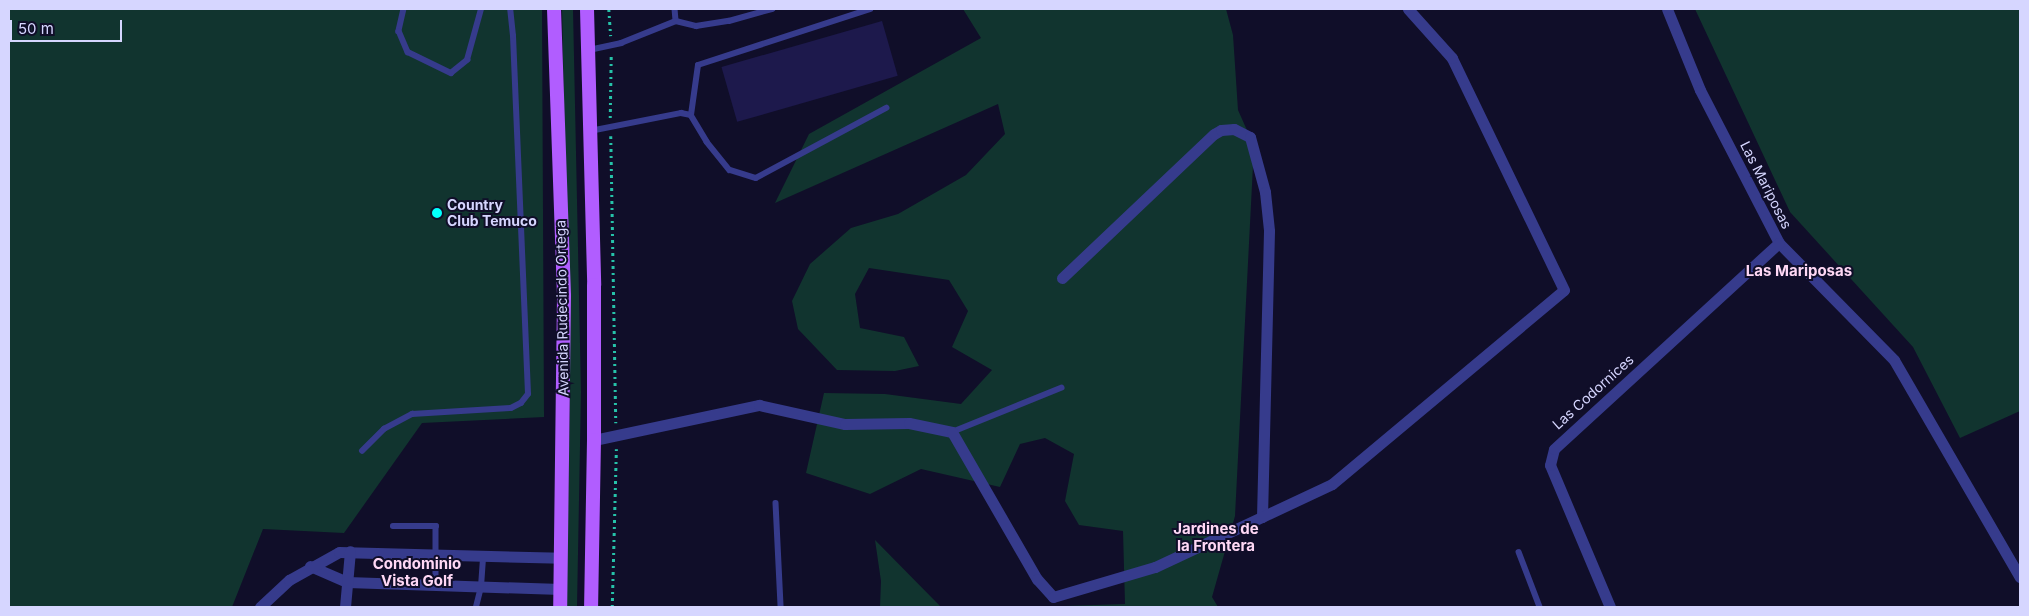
<!DOCTYPE html>
<style>
body{margin:0}
#map{position:relative;width:2029px;height:616px;overflow:hidden;background:#100e29;font-family:Inter,sans-serif}
div>[style]{position:absolute}
[style*='--x']{left:calc(var(--x)*1px);top:calc(var(--y)*1px);width:calc(var(--w)*1px);rotate:calc(var(--a)*1deg)}
.green>*{inset:0;background:#11342f}
.building>*{inset:0;background:#1d194c;transform-origin:0 0}
.path>*{height:2.5px;margin-top:-1.25px;transform-origin:0;background:repeating-linear-gradient(90deg,#26c3a9 0 2.5px,transparent 0 6.5px)}
.service>*{height:5.5px;margin:-2.75px;padding:0 2.75px;transform-origin:2.75px;border-radius:2.75px;background:#363b8c}
.minor>*{height:11px;margin:-5.5px;padding:0 5.5px;transform-origin:5.5px;border-radius:5.5px;background:#363b8c}
.primary>*{height:14px;margin:-7px;padding:0 7px;transform-origin:7px;border-radius:7px;background:#b15dff}
.dots>*{width:14px;height:14px;translate:-50% -50%;box-sizing:border-box;border:2px solid #100e29;border-radius:50%}
span{translate:-50% -50%;white-space:nowrap;text-align:center;line-height:1.15;-webkit-text-stroke:4px #100e29;paint-order:stroke}
.street-label{font-size:14px;color:#d6d6ff}
.poi-label{font-size:14px;color:#d6d6ff;font-weight:700}
.left{translate:0 -50%;text-align:left}
.neighbourhood-label{font-size:15px;color:#ffd8f5;font-weight:700}
.frame{position:absolute;inset:0;border:10px solid #d6d6ff;pointer-events:none}
.scale{position:absolute;left:10px;top:20px;width:112px;height:22px;box-sizing:border-box;border:2px solid #d6d6ff;border-top:0;padding-left:6px;font-size:15px;line-height:18px;white-space:nowrap;color:#d6d6ff;-webkit-text-stroke:4px #100e29;paint-order:stroke}
</style>
<div id="map">
<div class="green">
<div style="clip-path:polygon(9px 9px,542px 9px,544px 417px,422px 423px,344px 533px,263px 529px,232px 607px,9px 607px)"></div>
<div style="clip-path:polygon(562px 9px,573px 9px,581px 392px,577px 607px,566px 607px,570px 393px)"></div>
<div style="clip-path:polygon(963px 9px,1226px 9px,1233px 35px,1238px 110px,1254px 146px,1235px 516px,1212px 597px,1218px 607px,1033px 607px,1125px 604px,1123px 531px,1079px 525px,1065px 501px,1074px 454px,1045px 438px,1020px 444px,1000px 487px,921px 469px,870px 494px,806px 473px,824px 393px,885px 394px,961px 404px,992px 370px,952px 347px,968px 311px,949px 280px,869px 268px,855px 294px,860px 328px,904px 337px,919px 366px,895px 371px,837px 370px,798px 329px,792px 301px,810px 264px,851px 228px,898px 214px,966px 175px,1005px 134px,998px 104px,775px 203px,809px 134px,981px 38px)"></div>
<div style="clip-path:polygon(1695px 9px,2020px 9px,2020px 411px,1960px 438px,1913px 347px,1790px 212px)"></div>
<div style="clip-path:polygon(875px 540px,941px 607px,942px 607px,880px 607px,881px 581px)"></div>
</div>
<div class="building">
<div style="left:882px;top:21px;width:57px;height:167px;rotate:74deg"></div>
</div>
<div class="path">
<div style="--x:609;--y:9;--w:27;--a:86"></div>
<div style="--x:610;--y:118;--w:64;--a:-89.1"></div>
<div style="--x:611;--y:136;--w:287;--a:89"></div>
<div style="--x:612;--y:607;--w:158;--a:-88.5"></div>
</div>
<div class="service">
<div style="--x:404;--y:9;--w:23;--a:103"></div>
<div style="--x:399;--y:31;--w:23;--a:67"></div>
<div style="--x:408;--y:52;--w:48;--a:26"></div>
<div style="--x:451;--y:73;--w:21;--a:-39"></div>
<div style="--x:467;--y:60;--w:53;--a:-74.6"></div>
<div style="--x:675;--y:9;--w:12;--a:85"></div>
<div style="--x:589;--y:50;--w:33;--a:-12"></div>
<div style="--x:621;--y:43;--w:59;--a:-21.8"></div>
<div style="--x:676;--y:21;--w:21;--a:14"></div>
<div style="--x:696;--y:26;--w:33;--a:-9"></div>
<div style="--x:729;--y:21;--w:45;--a:-15.6"></div>
<div style="--x:691;--y:115;--w:50;--a:-82"></div>
<div style="--x:698;--y:65;--w:181;--a:-18"></div>
<div style="--x:590;--y:131;--w:93;--a:-11.2"></div>
<div style="--x:681;--y:113;--w:10;--a:11"></div>
<div style="--x:691;--y:115;--w:31;--a:59"></div>
<div style="--x:707;--y:142;--w:36;--a:51"></div>
<div style="--x:730;--y:170;--w:27;--a:17"></div>
<div style="--x:756;--y:178;--w:148;--a:-28.3"></div>
<div style="--x:952;--y:432;--w:118;--a:-22"></div>
<div style="--x:362;--y:451;--w:31;--a:-45"></div>
<div style="--x:384;--y:429;--w:32;--a:-28"></div>
<div style="--x:412;--y:414;--w:99;--a:-3.5"></div>
<div style="--x:511;--y:408;--w:11;--a:-27"></div>
<div style="--x:521;--y:403;--w:11;--a:-52"></div>
<div style="--x:528;--y:394;--w:358;--a:-92.4"></div>
<div style="--x:513;--y:36;--w:27;--a:-96"></div>
<div style="--x:776;--y:503;--w:104;--a:87.2"></div>
<div style="--x:393;--y:526;--w:43;--a:0"></div>
<div style="--x:436;--y:526;--w:59;--a:90"></div>
<div style="--x:1519;--y:552;--w:59;--a:69.1"></div>
<div style="--x:476;--y:607;--w:21;--a:-76"></div>
<div style="--x:481;--y:587;--w:30;--a:-86"></div>
</div>
<div class="minor">
<div style="--x:1667;--y:9;--w:87;--a:67.8"></div>
<div style="--x:1700;--y:90;--w:172;--a:62.7"></div>
<div style="--x:1779;--y:243;--w:164;--a:45.5"></div>
<div style="--x:1894;--y:360;--w:251;--a:59.9"></div>
<div style="--x:1062;--y:278;--w:209;--a:-43.5"></div>
<div style="--x:1214;--y:134;--w:8;--a:-30"></div>
<div style="--x:1221;--y:130;--w:13;--a:-4"></div>
<div style="--x:1234;--y:129;--w:18;--a:27"></div>
<div style="--x:1250;--y:137;--w:57;--a:74.7"></div>
<div style="--x:1265;--y:192;--w:39;--a:84"></div>
<div style="--x:1269;--y:231;--w:286;--a:91.4"></div>
<div style="--x:594;--y:440;--w:169;--a:-12"></div>
<div style="--x:759;--y:405;--w:88;--a:12.5"></div>
<div style="--x:845;--y:424;--w:64;--a:-0.9"></div>
<div style="--x:909;--y:423;--w:44;--a:11.8"></div>
<div style="--x:952;--y:432;--w:170;--a:60"></div>
<div style="--x:1037;--y:579;--w:24;--a:48"></div>
<div style="--x:1053;--y:597;--w:106;--a:-16.4"></div>
<div style="--x:1155;--y:567;--w:195;--a:-25.1"></div>
<div style="--x:1332;--y:484;--w:302;--a:-39.9"></div>
<div style="--x:1564;--y:290;--w:258;--a:-115.8"></div>
<div style="--x:1452;--y:58;--w:66;--a:-131.9"></div>
<div style="--x:310;--y:566;--w:40;--a:23.4"></div>
<div style="--x:347;--y:582;--w:214;--a:1.9"></div>
<div style="--x:260;--y:607;--w:40;--a:-43"></div>
<div style="--x:289;--y:580;--w:57;--a:-29.2"></div>
<div style="--x:339;--y:552;--w:222;--a:1.5"></div>
<div style="--x:345;--y:607;--w:56;--a:-84.9"></div>
<div style="--x:1610;--y:607;--w:154;--a:-112.9"></div>
<div style="--x:1550;--y:465;--w:16;--a:-76"></div>
<div style="--x:1554;--y:449;--w:305;--a:-42.5"></div>
</div>
<div class="primary">
<div style="--x:554;--y:9;--w:287;--a:88"></div>
<div style="--x:564;--y:296;--w:311;--a:90.7"></div>
<div style="--x:587;--y:9;--w:276;--a:88.5"></div>
<div style="--x:594;--y:285;--w:155;--a:90"></div>
<div style="--x:594;--y:440;--w:167;--a:91"></div>
</div>
<div class="dots">
<div style="left:437px;top:213px;background:#02fffd"></div>
</div>
<div class="street-label">
<span style="left:1766px;top:185px;rotate:63deg">Las Mariposas</span>
<span style="left:562px;top:308px;rotate:-91deg">Avenida Rudecindo Ortega</span>
<span style="left:1593px;top:392px;rotate:-42deg">Las Codornices</span>
</div>
<div class="poi-label">
<span class="left" style="left:447px;top:213px">Country<br>Club Temuco</span>
</div>
<div class="neighbourhood-label">
<span style="left:1799px;top:271px">Las Mariposas</span>
<span style="left:1216px;top:537px">Jardines de<br>la Frontera</span>
<span style="left:417px;top:572px">Condominio<br>Vista Golf</span>
</div>
<div class="frame"></div>
<div class="scale">50 m</div>
</div>
